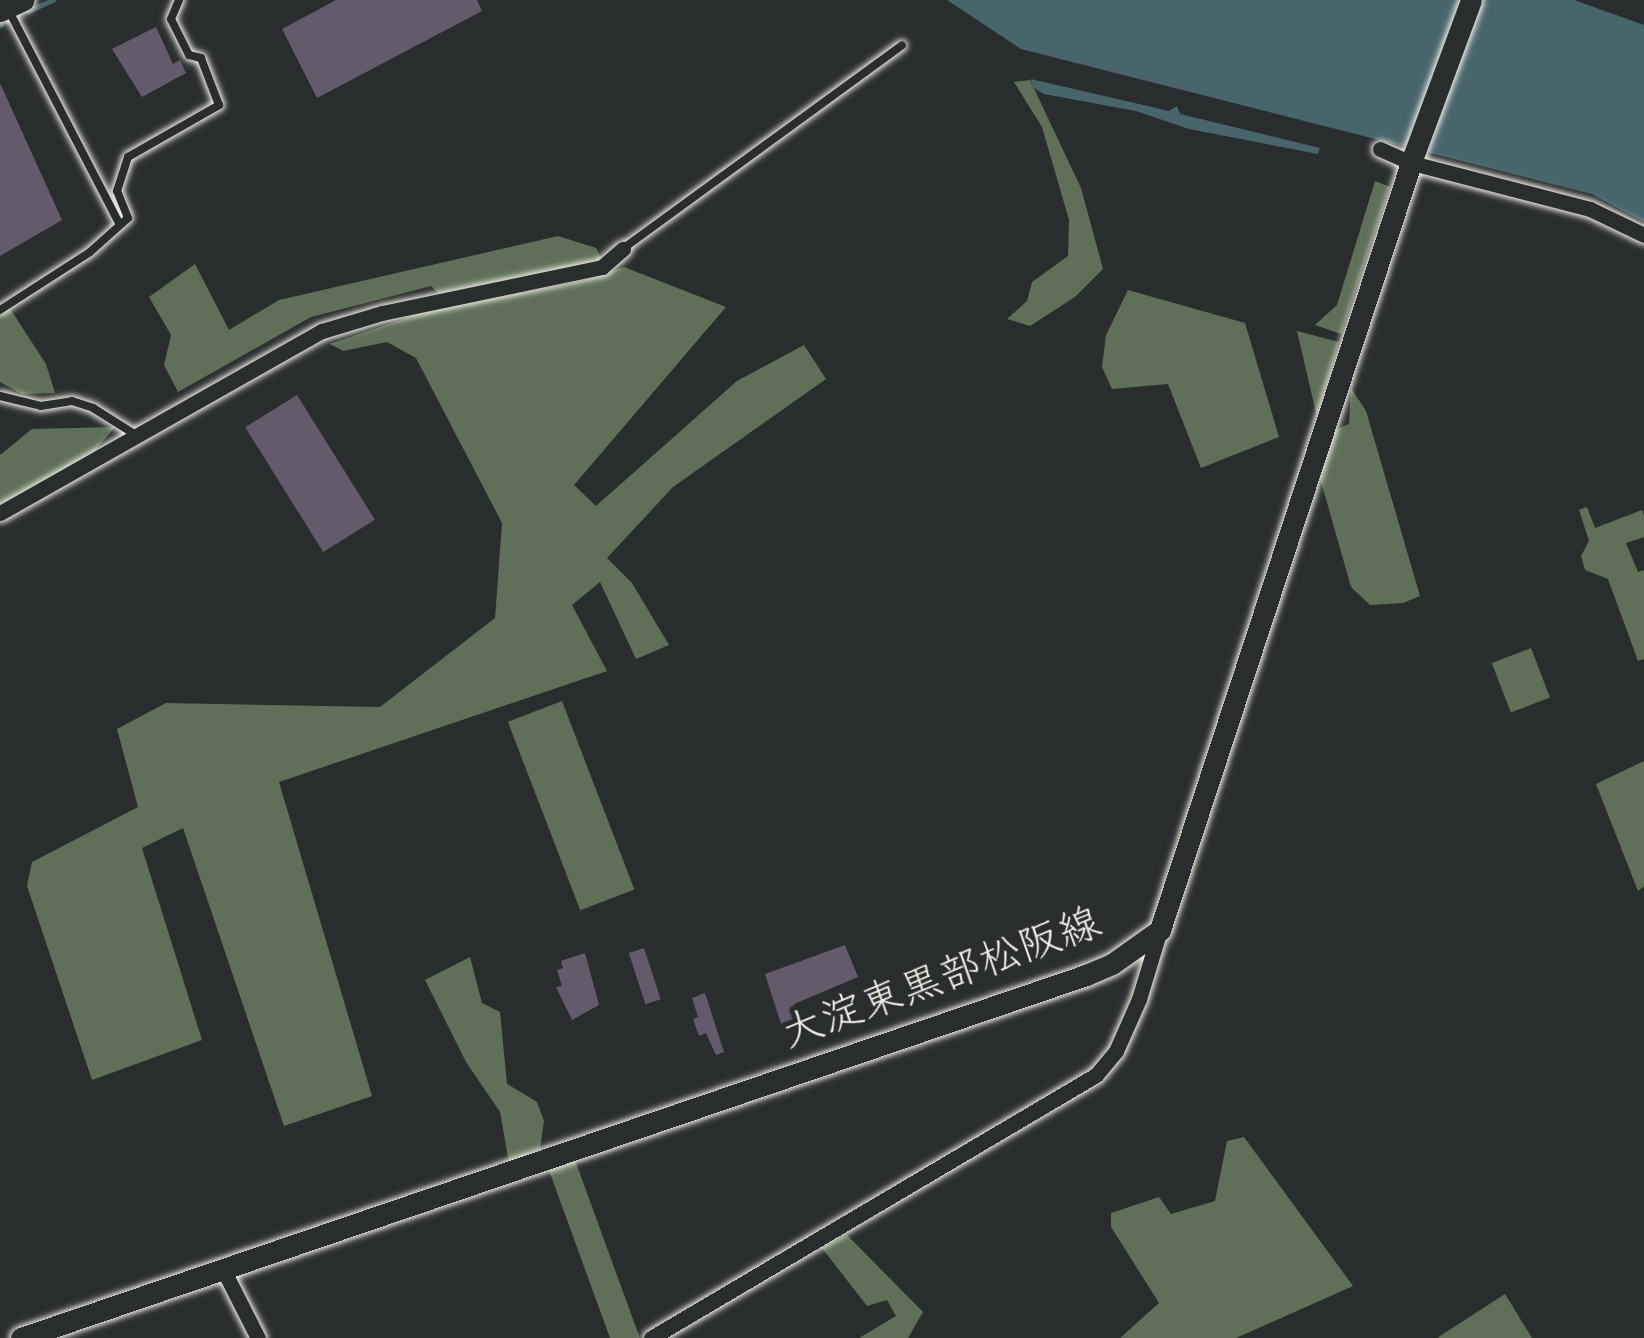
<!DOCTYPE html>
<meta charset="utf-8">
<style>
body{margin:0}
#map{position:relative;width:1644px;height:1338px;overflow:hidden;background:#2a2d2e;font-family:Pangolin,"Klee One",sans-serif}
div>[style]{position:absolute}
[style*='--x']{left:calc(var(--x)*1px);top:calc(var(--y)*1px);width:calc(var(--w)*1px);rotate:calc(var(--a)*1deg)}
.green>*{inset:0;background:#5f6f58;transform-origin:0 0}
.water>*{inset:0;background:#48656c}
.stream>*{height:4.5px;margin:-2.25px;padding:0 2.25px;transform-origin:2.25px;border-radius:2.25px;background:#48656c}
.building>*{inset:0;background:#635b6b;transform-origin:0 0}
.roads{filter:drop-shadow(0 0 3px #f4f1e8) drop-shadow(0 0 3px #f4f1e8)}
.lane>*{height:8px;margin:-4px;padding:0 4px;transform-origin:4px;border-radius:4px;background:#2a2d2e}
.street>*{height:15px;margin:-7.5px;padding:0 7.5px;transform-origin:7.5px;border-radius:7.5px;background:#2a2d2e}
.secondary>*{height:21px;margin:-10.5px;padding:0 10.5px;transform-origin:10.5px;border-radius:10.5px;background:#2a2d2e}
span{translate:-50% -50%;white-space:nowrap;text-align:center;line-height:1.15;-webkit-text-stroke:10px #2a2d2e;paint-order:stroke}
.street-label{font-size:42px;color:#f4f1e8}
</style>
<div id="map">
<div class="green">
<div style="clip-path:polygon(1030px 80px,1081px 188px,1103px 269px,1075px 297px,1030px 326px,1007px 319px,1027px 301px,1032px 282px,1068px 256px,1069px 220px,1042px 127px,1014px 82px)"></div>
<div style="clip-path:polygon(1375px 181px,1390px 187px,1341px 334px,1315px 325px,1337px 305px)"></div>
<div style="clip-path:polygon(558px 236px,596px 248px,602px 260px,441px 296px,431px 286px,311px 317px,178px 392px,164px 365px,171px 335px,149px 297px,195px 264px,229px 330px,279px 300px)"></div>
<div style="clip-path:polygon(624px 267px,726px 307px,574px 485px,596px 506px,737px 381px,804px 345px,826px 379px,673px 487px,607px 558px,632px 583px,669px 645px,636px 659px,600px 582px,572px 605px,607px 671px,279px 782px,372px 1096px,284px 1126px,183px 828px,142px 848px,202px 1040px,92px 1080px,27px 886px,32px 862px,138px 807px,117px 729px,166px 703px,380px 707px,495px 618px,502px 523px,416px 358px,387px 342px,343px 351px,330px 344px,424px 312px,584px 281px)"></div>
<div style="clip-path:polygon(1128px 290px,1245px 323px,1279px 437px,1201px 468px,1168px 384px,1112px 389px,1102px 367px,1106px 335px)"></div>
<div style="clip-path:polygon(9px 307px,46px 364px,55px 393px,22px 394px,0 382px,0 313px)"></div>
<div style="clip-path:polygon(1297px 331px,1339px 342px,1317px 417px)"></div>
<div style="clip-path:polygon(1351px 388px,1366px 411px,1420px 596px,1403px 603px,1370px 605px,1351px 587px,1320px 478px,1334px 430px,1349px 424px)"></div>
<div style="clip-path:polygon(115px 427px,92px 454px,0 505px,0 455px,32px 429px)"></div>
<div style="clip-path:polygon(1587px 507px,1595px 528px,1642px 510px,1644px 516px,1644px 537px,1626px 543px,1638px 572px,1644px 570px,1644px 659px,1638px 661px,1608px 579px,1585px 570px,1581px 556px,1589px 541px,1579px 510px)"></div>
<div style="left:1531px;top:648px;width:53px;height:42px;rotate:69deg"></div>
<div style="left:562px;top:701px;width:202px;height:58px;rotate:69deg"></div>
<div style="clip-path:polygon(1644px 761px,1644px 886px,1638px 891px,1596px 784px)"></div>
<div style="clip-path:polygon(470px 957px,482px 1003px,500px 1012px,507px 1084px,537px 1102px,544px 1121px,540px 1149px,509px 1163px,500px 1112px,466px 1062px,425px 980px)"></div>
<div style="clip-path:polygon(1244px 1137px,1353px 1286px,1236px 1338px,1120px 1338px,1159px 1303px,1111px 1227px,1111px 1213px,1159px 1197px,1171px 1214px,1215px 1201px,1227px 1141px)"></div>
<div style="left:575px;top:1160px;width:189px;height:28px;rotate:70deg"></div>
<div style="clip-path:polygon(847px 1235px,923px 1312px,908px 1338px,859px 1338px,896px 1316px,887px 1300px,867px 1306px,822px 1248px)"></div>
<div style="clip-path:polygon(1505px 1294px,1532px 1338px,1437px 1338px)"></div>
</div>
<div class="water">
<div style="clip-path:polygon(947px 0,1574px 0,1644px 25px,1644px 222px,1592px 194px,1021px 49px)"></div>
<div style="clip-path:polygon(1031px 79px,1169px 111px,1177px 106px,1180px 114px,1320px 148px,1318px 154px,1189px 129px,1136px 111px,1044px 94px,1032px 87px)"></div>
</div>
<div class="stream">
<div style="--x:28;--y:11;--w:27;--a:-24"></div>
<div style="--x:0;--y:25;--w:1;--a:-45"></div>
</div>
<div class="building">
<div style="clip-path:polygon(336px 0,477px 0,482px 11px,317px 98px,282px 29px)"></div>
<div style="clip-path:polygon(156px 27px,173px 64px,180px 60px,186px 73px,142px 97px,112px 49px)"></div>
<div style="clip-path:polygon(0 83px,62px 220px,0 256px)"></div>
<div style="left:297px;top:395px;width:147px;height:61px;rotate:58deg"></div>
<div style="clip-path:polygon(845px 945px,858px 977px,794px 1004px,799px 1017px,781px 1024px,765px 974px)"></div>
<div style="left:644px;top:948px;width:54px;height:16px;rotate:72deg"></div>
<div style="clip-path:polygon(585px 953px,599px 1005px,572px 1020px,556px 987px,562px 986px,557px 970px,563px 968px,561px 961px)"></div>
<div style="clip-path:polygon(705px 993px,724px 1052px,716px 1055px,706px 1033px,699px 1036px,693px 1019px,698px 1017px,692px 998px)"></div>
</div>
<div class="roads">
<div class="lane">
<div style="--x:8;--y:9;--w:241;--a:62.6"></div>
<div style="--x:624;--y:248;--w:344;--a:-36.1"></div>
<div style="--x:0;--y:310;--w:107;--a:-32.8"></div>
<div style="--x:90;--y:252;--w:51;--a:-41.8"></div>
<div style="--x:128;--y:218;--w:29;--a:-112"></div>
<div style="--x:117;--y:191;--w:36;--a:-72"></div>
<div style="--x:128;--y:157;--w:105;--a:-29.7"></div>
<div style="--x:219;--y:105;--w:50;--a:-111"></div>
<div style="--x:201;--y:58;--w:12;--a:-166"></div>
<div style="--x:189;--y:55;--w:40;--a:-116.6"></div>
<div style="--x:171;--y:19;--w:21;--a:-67"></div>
<div style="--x:0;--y:396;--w:42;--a:13.7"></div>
<div style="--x:41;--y:406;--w:31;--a:-9"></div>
<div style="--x:72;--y:401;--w:22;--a:18"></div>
<div style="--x:93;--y:408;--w:51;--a:32.1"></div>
</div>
<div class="street">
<div style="--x:1380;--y:149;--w:35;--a:24"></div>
<div style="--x:1412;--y:163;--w:184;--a:14.5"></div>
<div style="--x:1590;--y:209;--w:60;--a:25.7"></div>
<div style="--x:0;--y:513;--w:370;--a:-29.5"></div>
<div style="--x:322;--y:331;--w:63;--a:-16.7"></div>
<div style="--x:382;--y:313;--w:225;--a:-11.8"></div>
<div style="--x:602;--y:267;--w:28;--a:-41"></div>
<div style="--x:224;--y:1271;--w:75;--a:63.1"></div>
<div style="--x:651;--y:1338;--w:517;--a:-30.58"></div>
<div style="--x:1096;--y:1075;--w:31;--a:-50"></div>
<div style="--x:1116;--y:1051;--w:57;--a:-66.1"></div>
<div style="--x:1139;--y:999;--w:72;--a:-73.1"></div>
</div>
<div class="secondary">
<div style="--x:0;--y:11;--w:26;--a:-25"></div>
<div style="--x:21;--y:1338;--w:1125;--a:-18.82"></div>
<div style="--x:1086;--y:975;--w:28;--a:-23"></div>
<div style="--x:1112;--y:964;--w:59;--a:-35.3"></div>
<div style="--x:1160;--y:930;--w:813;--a:-71.88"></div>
<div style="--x:1413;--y:157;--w:167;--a:-69.7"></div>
</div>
</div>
<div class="street-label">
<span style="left:941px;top:978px;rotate:-20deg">大淀東黒部松阪線</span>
</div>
</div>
